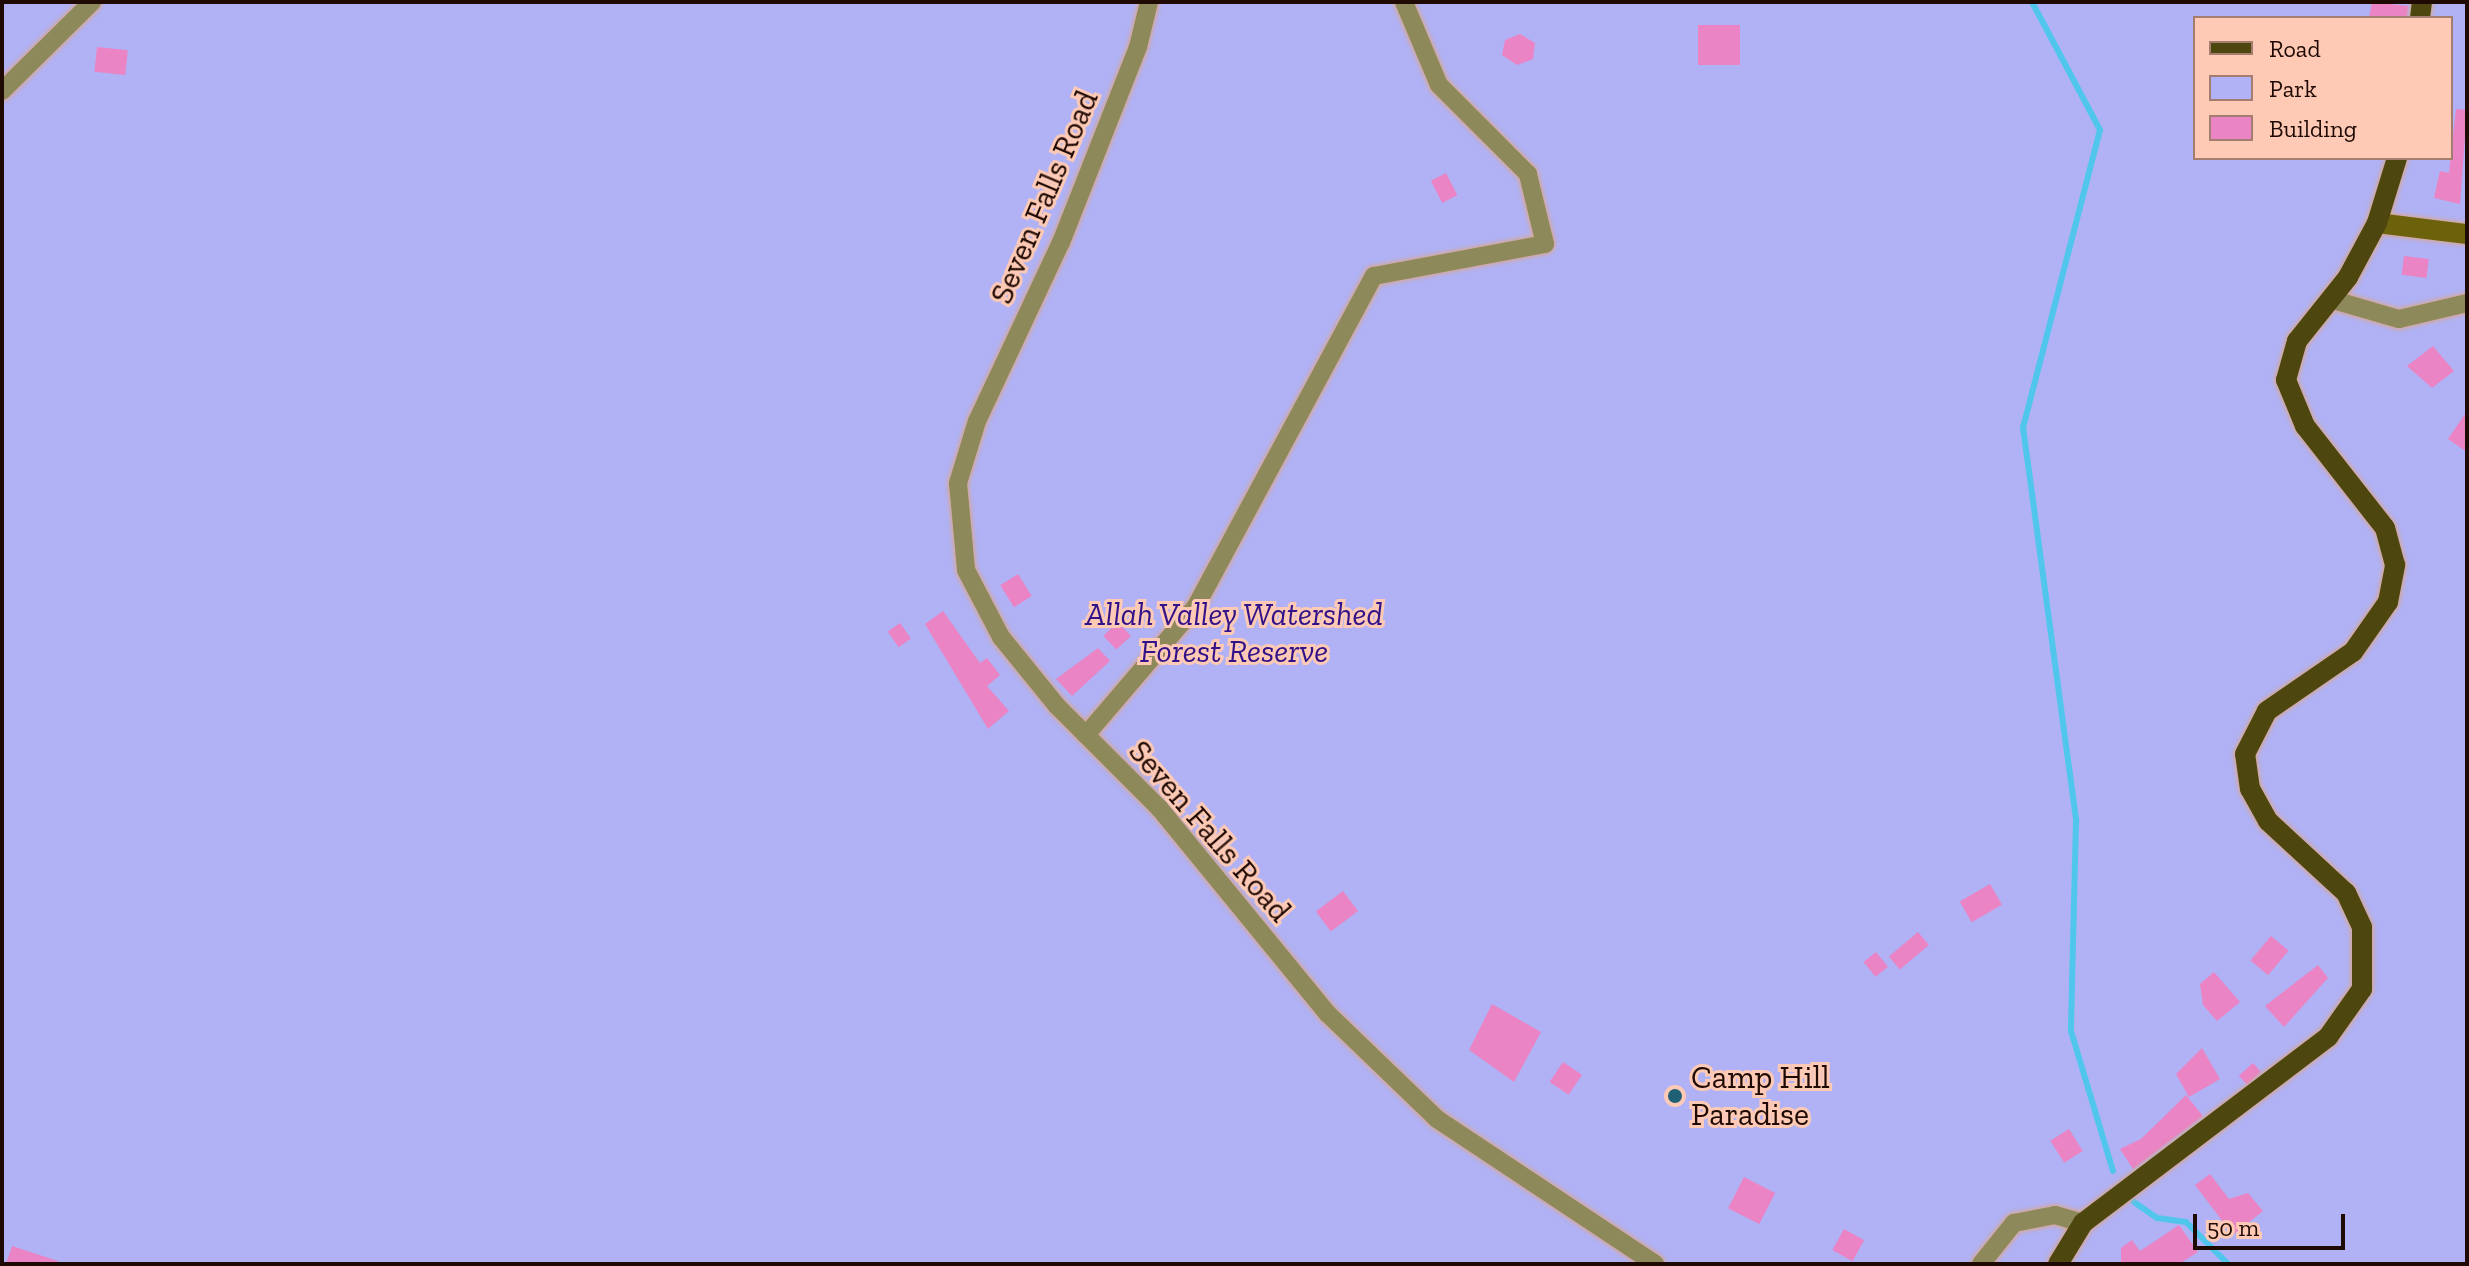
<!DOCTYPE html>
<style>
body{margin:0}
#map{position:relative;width:2469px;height:1266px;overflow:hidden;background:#fecab5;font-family:"Zilla Slab",serif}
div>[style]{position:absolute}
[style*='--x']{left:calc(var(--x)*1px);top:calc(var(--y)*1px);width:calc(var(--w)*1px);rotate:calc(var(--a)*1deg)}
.green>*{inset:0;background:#b0b2f5}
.stream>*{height:6px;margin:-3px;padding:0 3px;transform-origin:3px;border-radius:3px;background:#51c6ec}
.building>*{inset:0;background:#ea84c4;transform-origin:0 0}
.roads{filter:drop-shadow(0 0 2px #d6a795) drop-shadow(0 0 2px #d6a795)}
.street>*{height:18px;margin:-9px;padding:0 9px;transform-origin:9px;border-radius:9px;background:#8e895a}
.secondary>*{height:20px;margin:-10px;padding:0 10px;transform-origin:10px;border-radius:10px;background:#6b620b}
.primary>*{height:20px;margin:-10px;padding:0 10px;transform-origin:10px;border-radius:10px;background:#4d470f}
.dots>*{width:22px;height:22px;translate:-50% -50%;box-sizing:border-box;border:4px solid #fecab5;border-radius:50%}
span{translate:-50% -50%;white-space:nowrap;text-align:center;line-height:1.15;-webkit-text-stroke:6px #fecab5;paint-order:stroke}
.street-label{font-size:32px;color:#1f0903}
.park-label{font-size:32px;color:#311289;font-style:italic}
.poi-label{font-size:32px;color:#1f0903}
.left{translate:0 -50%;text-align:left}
.frame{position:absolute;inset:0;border:4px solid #1f0903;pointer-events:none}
.legend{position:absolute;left:2193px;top:16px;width:260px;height:144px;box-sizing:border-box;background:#fecab5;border:2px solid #a57d6e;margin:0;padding:10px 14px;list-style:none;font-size:24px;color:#1f0903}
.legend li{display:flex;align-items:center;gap:16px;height:40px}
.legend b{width:40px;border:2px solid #a57d6e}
.scale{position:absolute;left:2193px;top:1214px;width:152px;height:36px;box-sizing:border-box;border:4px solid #1f0903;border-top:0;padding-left:10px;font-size:24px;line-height:28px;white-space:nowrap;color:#1f0903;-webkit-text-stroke:6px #fecab5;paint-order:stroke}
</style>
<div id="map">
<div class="green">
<div style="clip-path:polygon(evenodd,2px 2px,2467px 2px,2467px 1264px,2px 1264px,2px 2px,2195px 18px,2451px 18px,2451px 158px,2195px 158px,2195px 18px)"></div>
</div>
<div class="stream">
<div style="--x:2032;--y:2;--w:145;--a:62"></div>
<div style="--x:2100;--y:130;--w:307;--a:104.5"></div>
<div style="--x:2023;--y:427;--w:398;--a:82.3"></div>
<div style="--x:2076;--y:821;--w:210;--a:91.4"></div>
<div style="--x:2071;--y:1031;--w:146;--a:73.3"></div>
<div style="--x:2134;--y:1202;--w:28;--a:35"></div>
<div style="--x:2157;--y:1218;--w:29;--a:8"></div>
<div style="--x:2186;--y:1222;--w:59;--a:45"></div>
</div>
<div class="building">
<div style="clip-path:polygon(2372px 2px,2408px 6px,2407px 18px,2369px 18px)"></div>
<div style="left:1698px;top:25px;width:42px;height:40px"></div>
<div style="clip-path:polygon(1520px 34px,1535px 43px,1533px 59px,1517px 65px,1502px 55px,1505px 40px)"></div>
<div style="left:97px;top:47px;width:31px;height:25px;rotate:6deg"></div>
<div style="clip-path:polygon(2456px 109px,2467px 110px,2460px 204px,2434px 198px,2440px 171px,2449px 173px)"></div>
<div style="left:1446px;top:173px;width:25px;height:17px;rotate:63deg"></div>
<div style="left:2404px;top:256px;width:25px;height:19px;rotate:7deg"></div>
<div style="clip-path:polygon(2433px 346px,2454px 371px,2432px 388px,2407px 366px)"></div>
<div style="clip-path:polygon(2467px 411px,2467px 452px,2448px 439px)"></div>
<div style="left:1018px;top:574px;width:26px;height:21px;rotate:58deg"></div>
<div style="clip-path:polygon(943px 611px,980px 663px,987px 658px,1000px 675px,987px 686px,1009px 711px,988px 729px,925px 624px)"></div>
<div style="left:1118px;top:622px;width:19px;height:20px;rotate:47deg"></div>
<div style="left:900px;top:623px;width:19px;height:15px;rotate:55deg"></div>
<div style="clip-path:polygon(1098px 648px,1110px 661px,1072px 696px,1056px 679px)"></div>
<div style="left:1990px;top:884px;width:24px;height:35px;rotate:60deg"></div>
<div style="left:1343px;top:891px;width:25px;height:34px;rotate:53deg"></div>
<div style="left:1918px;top:932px;width:17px;height:38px;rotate:50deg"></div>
<div style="left:2271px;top:936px;width:23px;height:32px;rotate:40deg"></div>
<div style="left:1876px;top:952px;width:19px;height:16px;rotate:51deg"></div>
<div style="clip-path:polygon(2318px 965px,2328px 978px,2284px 1027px,2265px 1006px)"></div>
<div style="clip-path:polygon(2214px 972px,2240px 1002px,2217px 1021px,2203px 1005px,2200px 984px)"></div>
<div style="clip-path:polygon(1492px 1004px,1541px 1032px,1514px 1082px,1469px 1050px)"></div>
<div style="clip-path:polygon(2202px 1048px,2220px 1079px,2189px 1097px,2176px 1074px)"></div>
<div style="left:1563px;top:1062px;width:23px;height:24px;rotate:34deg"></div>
<div style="left:2253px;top:1063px;width:12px;height:19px;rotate:48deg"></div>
<div style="clip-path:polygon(2186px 1095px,2203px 1116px,2133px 1169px,2120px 1149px,2141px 1139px)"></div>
<div style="left:2069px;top:1129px;width:26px;height:22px;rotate:58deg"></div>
<div style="clip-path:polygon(2210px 1174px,2229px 1199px,2248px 1193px,2263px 1211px,2233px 1235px,2195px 1185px)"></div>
<div style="left:1744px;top:1177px;width:35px;height:35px;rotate:27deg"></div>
<div style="clip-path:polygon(2179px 1225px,2198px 1252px,2179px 1264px,2121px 1264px,2121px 1248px,2132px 1240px,2140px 1251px)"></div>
<div style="left:1844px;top:1229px;width:23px;height:24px;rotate:29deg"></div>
<div style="clip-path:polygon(12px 1246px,58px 1261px,57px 1264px,6px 1264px)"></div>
</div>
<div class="roads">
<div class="street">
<div style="--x:1149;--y:2;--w:46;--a:103.7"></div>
<div style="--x:1138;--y:47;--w:210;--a:111.5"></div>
<div style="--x:1061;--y:242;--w:198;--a:115.1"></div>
<div style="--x:977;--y:421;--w:65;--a:107"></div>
<div style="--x:958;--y:483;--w:87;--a:84.7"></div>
<div style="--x:966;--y:570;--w:76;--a:62.4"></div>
<div style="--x:1001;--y:637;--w:89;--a:50.9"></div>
<div style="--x:1057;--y:706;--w:146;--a:45"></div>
<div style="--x:1160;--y:809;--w:265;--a:50.7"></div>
<div style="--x:1328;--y:1014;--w:151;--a:43.9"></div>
<div style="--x:1437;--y:1119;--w:262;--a:33.6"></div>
<div style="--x:2;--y:91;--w:127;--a:-44.7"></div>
<div style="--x:2330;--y:299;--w:72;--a:16.2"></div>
<div style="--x:2399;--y:319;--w:70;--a:-13.2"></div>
<div style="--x:1086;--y:735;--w:170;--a:-49.5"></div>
<div style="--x:1196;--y:606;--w:375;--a:-61.7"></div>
<div style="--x:1374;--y:276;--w:174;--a:-10.6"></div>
<div style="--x:1545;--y:244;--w:72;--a:-103.7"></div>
<div style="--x:1528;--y:174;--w:126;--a:-135"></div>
<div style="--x:1439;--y:85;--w:90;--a:-112.9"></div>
<div style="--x:1981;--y:1264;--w:53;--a:-51.2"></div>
<div style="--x:2014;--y:1223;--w:42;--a:-11"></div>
<div style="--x:2055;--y:1215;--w:29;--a:16"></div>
</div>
<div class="secondary">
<div style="--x:2377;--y:223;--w:91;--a:7"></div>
</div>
<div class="primary">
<div style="--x:2420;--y:18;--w:16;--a:-83"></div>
<div style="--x:2058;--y:1264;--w:48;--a:-58.6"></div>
<div style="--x:2083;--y:1223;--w:308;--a:-37.2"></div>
<div style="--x:2328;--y:1037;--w:59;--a:-54.7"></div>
<div style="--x:2362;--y:989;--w:62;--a:-90"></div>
<div style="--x:2362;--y:927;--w:38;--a:-115"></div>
<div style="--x:2346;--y:893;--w:106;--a:-137.3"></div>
<div style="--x:2268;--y:821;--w:37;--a:-119"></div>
<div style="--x:2250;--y:789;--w:35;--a:-98"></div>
<div style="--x:2245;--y:754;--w:48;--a:-62.9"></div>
<div style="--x:2267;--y:711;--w:104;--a:-34.5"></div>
<div style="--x:2353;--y:652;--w:61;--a:-55"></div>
<div style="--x:2388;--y:602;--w:38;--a:-79"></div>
<div style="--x:2395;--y:565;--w:38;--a:-105"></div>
<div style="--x:2385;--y:528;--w:130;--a:-128.1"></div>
<div style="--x:2305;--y:426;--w:50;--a:-112.4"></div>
<div style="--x:2286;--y:380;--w:41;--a:-74.2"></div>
<div style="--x:2297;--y:341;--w:82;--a:-51.4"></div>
<div style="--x:2348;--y:277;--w:61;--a:-61.8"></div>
<div style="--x:2377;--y:223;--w:68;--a:-72.9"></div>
</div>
</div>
<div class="dots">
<div style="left:1675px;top:1096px;background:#1f6075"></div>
</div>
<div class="street-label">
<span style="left:1044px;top:197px;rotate:-67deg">Seven Falls Road</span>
<span style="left:1210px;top:831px;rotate:49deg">Seven Falls Road</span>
</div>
<div class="park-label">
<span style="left:1234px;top:633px">Allah Valley Watershed<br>Forest Reserve</span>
</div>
<div class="poi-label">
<span class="left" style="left:1691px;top:1096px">Camp Hill<br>Paradise</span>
</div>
<div class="frame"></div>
<ul class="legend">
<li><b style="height:10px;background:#4d470f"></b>Road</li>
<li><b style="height:22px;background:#b0b2f5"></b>Park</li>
<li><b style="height:22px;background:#ea84c4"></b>Building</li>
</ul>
<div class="scale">50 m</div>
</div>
